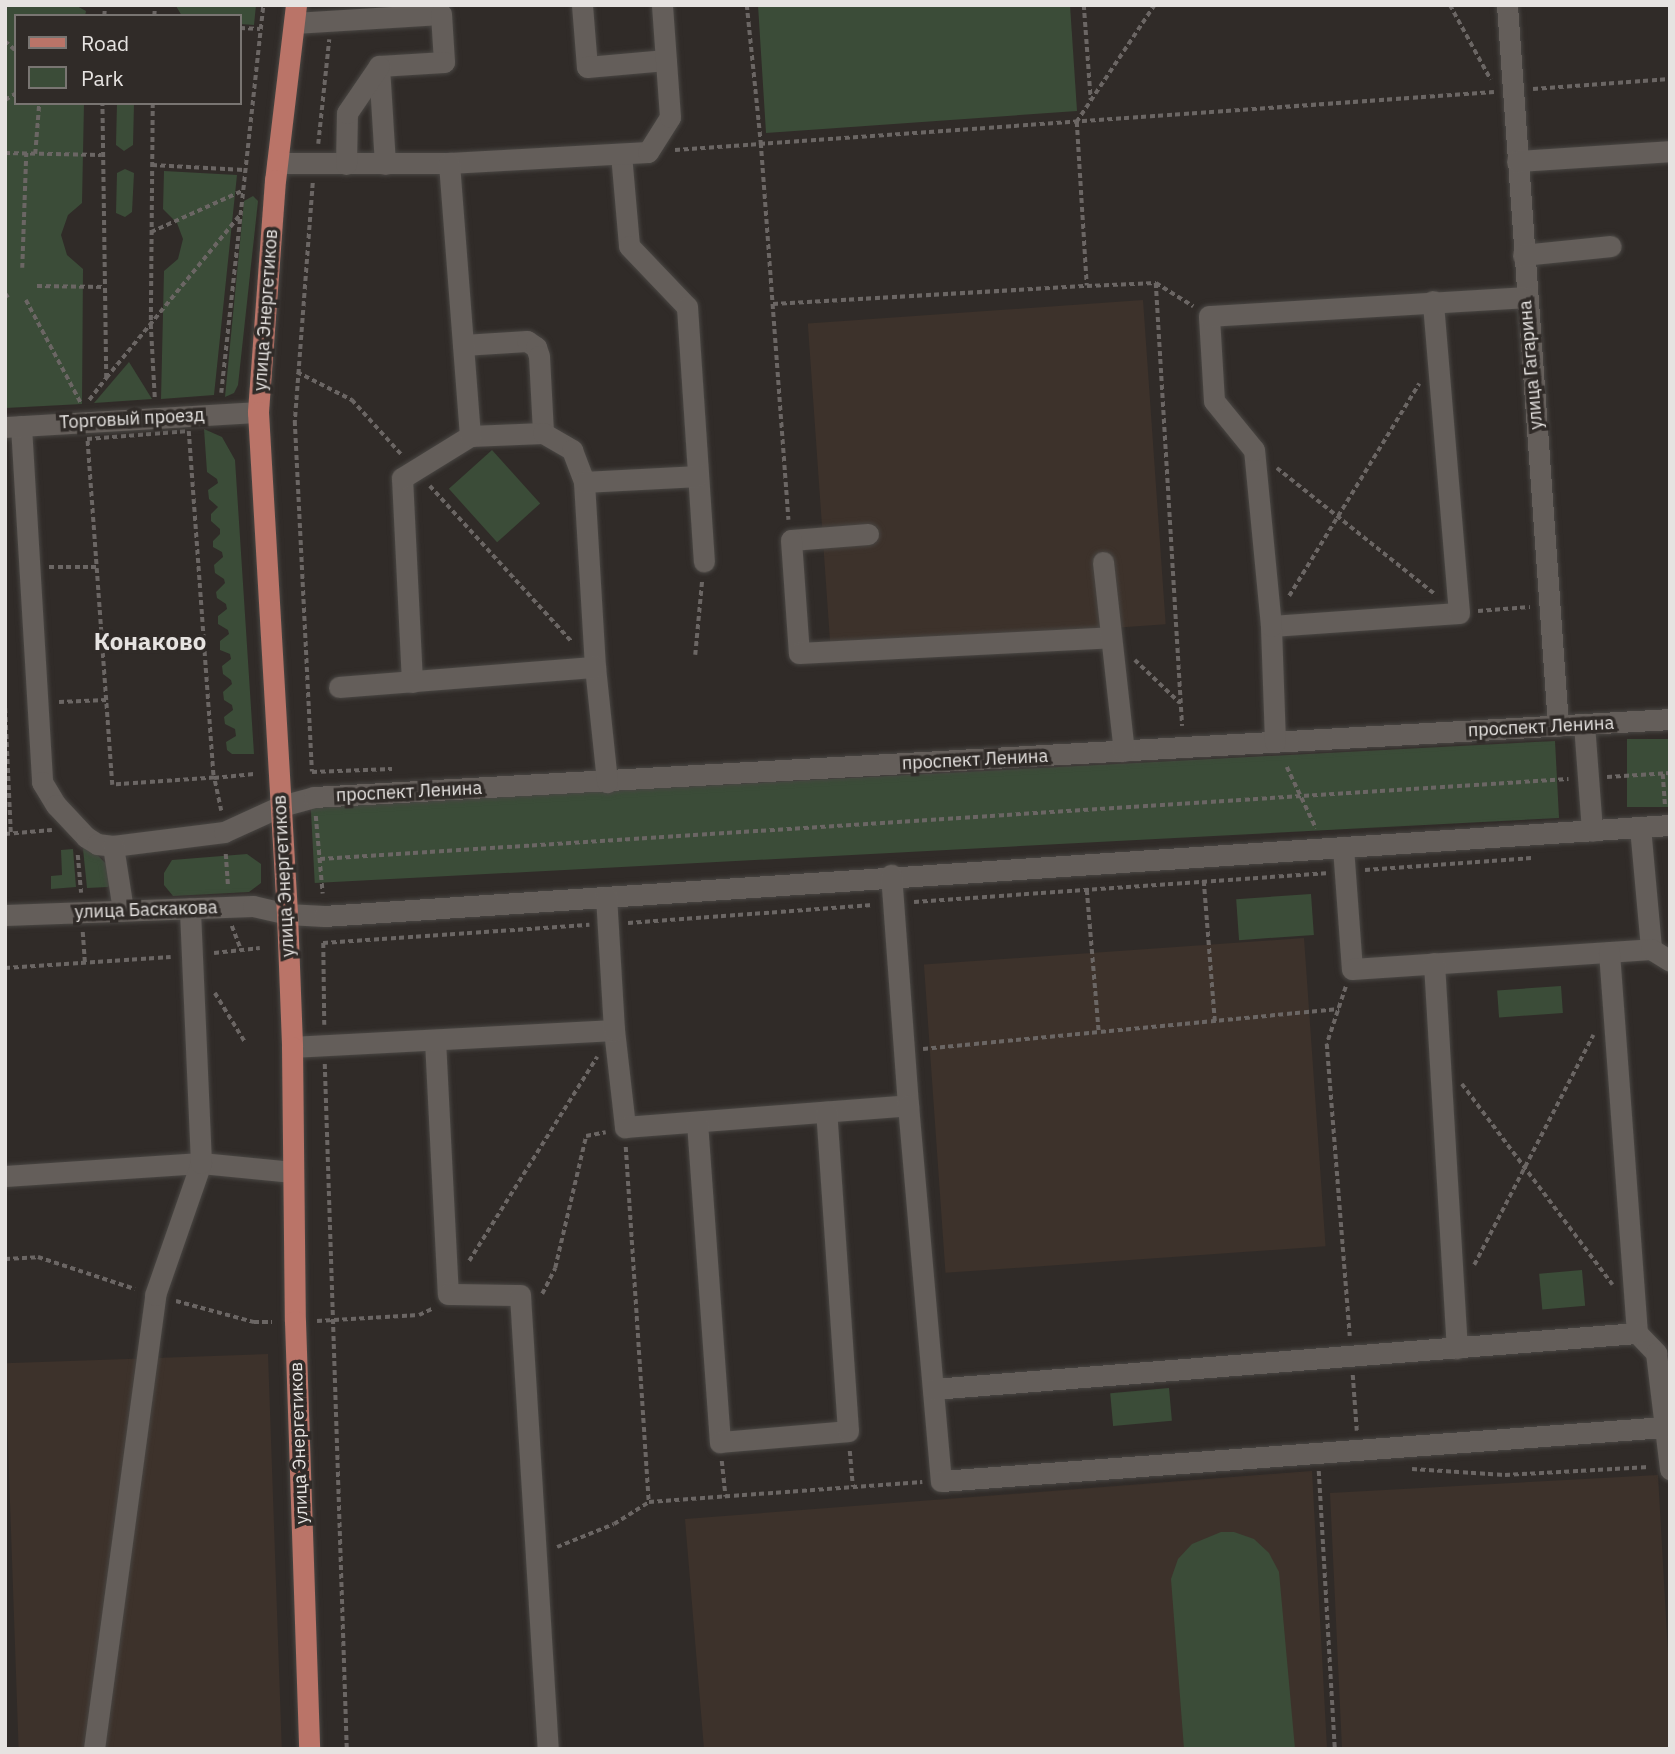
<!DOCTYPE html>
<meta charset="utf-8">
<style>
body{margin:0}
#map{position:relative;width:1675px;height:1754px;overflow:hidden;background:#302b28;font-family:"IBM Plex Sans",sans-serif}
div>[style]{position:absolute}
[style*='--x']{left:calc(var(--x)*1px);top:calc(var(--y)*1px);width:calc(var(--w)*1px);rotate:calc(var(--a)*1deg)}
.built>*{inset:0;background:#3d322b;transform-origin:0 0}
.green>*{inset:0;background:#3b4c38;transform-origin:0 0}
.path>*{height:3.5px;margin-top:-1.75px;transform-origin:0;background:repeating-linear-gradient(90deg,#6b6664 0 5px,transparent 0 8.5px)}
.roads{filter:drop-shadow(0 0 2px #494643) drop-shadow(0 0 2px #494643)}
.minor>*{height:21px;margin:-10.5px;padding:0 10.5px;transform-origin:10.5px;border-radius:10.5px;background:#645e5a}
.major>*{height:21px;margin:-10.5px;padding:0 10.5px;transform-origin:10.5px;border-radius:10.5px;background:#ba7468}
span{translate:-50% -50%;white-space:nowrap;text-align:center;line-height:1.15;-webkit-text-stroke:7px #302b28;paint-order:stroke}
.street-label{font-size:18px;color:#e6e3e1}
.district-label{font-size:24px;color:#e6e3e1;font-weight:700}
.frame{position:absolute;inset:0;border:7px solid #e6e3e1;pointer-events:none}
.legend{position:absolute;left:14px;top:14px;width:228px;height:91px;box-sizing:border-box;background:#302b28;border:2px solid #797572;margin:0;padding:9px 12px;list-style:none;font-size:21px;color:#e6e3e1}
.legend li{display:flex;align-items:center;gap:14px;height:35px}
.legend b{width:35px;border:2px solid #797572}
</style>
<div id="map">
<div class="built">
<div style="left:1143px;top:300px;width:325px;height:336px;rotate:86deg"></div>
<div style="left:1304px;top:938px;width:309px;height:381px;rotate:86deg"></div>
<div style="left:268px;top:1354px;width:395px;height:263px;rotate:88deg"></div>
<div style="clip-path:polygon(1312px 1471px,1327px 1749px,704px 1749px,685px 1519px)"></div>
<div style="clip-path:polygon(1658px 1475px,1670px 1689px,1670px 1749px,1342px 1749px,1330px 1493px)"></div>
</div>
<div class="green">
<div style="clip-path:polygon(5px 5px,75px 5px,86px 11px,85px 16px,16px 16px,16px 103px,84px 103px,82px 203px,68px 215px,61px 235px,67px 255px,83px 269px,82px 404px,5px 408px)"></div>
<div style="clip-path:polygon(256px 5px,254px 25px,240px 24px,240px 16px,182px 16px,176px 6px)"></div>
<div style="clip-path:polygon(758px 5px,1070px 5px,1077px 111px,766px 133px)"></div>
<div style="clip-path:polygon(117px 103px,134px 103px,133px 145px,124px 151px,116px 145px)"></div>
<div style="clip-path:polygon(125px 169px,134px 173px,132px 212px,125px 217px,116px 213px,117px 173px)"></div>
<div style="clip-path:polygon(164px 171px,237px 175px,214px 395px,161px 399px,164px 271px,178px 259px,183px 239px,177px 223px,163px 209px)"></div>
<div style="clip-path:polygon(253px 196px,258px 201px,238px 385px,234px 393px,225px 397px,244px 201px)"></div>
<div style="clip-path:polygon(129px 362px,152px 399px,94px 403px)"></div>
<div style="clip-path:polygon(204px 429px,222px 437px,235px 460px,254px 754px,232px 754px,227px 750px,226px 742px,236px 736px,235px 729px,225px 724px,224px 717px,233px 710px,232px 705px,224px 700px,223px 692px,232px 684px,231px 680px,223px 674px,222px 666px,231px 659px,230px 654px,220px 650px,220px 641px,229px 634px,228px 630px,218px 624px,218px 616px,227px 609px,226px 604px,217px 598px,216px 592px,225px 583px,224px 579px,215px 573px,214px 565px,223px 557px,222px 552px,213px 547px,213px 541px,220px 534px,220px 529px,211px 521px,211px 514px,218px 507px,209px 499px,208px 490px,218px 483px,217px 479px,207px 472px)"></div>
<div style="left:492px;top:450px;width:72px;height:58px;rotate:48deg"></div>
<div style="left:1670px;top:739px;width:68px;height:43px;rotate:90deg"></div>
<div style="left:1555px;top:741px;width:77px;height:1246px;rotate:87deg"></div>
<div style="clip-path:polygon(82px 839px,111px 869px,114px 881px,108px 887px,87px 888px)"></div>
<div style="clip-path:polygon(73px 849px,76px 887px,51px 889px,51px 876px,62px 875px,61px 850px)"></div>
<div style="clip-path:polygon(247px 854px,261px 864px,261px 883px,249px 892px,173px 896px,164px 885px,164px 873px,172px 860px)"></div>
<div style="left:1311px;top:894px;width:41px;height:75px;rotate:86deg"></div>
<div style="left:1561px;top:986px;width:27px;height:64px;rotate:86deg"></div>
<div style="left:1582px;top:1270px;width:36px;height:43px;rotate:85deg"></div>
<div style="left:1169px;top:1388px;width:33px;height:59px;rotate:85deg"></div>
<div style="clip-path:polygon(1221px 1532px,1234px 1532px,1254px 1539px,1269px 1553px,1279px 1572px,1295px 1749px,1184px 1749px,1171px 1579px,1178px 1559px,1192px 1544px)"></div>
</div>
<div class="path">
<div style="--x:747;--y:5;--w:139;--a:84.2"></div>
<div style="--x:761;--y:143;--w:378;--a:85.8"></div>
<div style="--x:1084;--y:5;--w:95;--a:85.8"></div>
<div style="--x:1155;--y:5;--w:141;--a:123.7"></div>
<div style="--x:1077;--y:122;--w:164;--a:86.5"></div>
<div style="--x:1087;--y:286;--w:69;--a:-2.5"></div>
<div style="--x:1156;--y:283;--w:44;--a:31.9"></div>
<div style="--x:1450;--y:5;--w:85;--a:61.3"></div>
<div style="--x:104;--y:16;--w:11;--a:-85"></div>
<div style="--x:154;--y:16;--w:11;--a:-85"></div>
<div style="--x:240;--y:28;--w:20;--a:3"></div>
<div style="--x:5;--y:41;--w:15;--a:42"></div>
<div style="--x:1533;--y:89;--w:137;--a:-4.2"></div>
<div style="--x:5;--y:100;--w:13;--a:-32"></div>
<div style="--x:153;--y:103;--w:221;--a:90.5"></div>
<div style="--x:151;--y:324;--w:75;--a:86.9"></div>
<div style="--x:318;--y:144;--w:105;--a:-84"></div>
<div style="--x:675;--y:150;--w:821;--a:-4.05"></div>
<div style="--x:5;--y:153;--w:96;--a:1.2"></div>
<div style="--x:35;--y:154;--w:51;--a:-85.5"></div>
<div style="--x:152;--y:165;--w:92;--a:3.1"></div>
<div style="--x:313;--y:183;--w:239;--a:94.3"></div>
<div style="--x:295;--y:421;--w:351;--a:87.2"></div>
<div style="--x:312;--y:772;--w:80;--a:-2.1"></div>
<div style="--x:151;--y:232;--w:100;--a:-24.3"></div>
<div style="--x:22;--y:268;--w:115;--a:-88"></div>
<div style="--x:1156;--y:283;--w:444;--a:86.6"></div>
<div style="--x:37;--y:286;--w:67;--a:0.9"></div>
<div style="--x:5;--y:297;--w:4;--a:-34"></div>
<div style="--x:26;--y:300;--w:117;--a:61.9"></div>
<div style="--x:773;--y:304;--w:315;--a:-3.3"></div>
<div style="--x:297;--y:372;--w:62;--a:27"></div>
<div style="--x:352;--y:400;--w:73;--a:47.8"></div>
<div style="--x:106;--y:378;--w:210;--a:-50.6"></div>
<div style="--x:221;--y:393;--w:390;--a:-83.8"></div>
<div style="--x:89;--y:400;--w:28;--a:-52"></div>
<div style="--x:106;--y:378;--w:275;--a:-90.8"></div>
<div style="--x:189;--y:431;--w:348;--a:85.9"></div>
<div style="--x:214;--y:778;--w:102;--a:176.1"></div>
<div style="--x:112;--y:785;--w:347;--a:-94.1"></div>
<div style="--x:87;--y:439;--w:102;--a:-4.5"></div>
<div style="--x:1277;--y:468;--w:202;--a:38.6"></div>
<div style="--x:430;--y:486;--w:212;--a:47.7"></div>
<div style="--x:49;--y:567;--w:47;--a:0"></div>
<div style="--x:1289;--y:596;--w:249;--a:-58.5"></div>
<div style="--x:1478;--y:611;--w:52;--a:-4.4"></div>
<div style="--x:695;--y:655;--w:75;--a:-84.7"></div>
<div style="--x:1135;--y:660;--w:62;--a:43.7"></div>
<div style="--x:5;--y:700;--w:133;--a:87.4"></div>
<div style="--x:59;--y:702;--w:47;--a:-2.4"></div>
<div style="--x:1287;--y:767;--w:68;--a:64.6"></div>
<div style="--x:1663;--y:774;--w:32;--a:86"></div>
<div style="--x:1607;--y:777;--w:63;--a:-3.6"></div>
<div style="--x:221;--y:811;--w:34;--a:-102"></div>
<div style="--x:214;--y:778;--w:40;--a:-5.7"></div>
<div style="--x:316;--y:816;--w:78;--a:84.9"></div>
<div style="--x:5;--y:834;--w:47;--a:-4.9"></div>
<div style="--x:226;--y:854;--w:32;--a:86"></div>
<div style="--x:78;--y:855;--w:38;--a:85"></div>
<div style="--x:320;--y:859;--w:1251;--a:-3.67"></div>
<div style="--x:1365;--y:870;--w:167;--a:-4.1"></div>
<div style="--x:1204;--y:881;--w:141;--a:85.5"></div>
<div style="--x:1087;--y:890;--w:144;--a:85.2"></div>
<div style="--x:914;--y:902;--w:413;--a:-4"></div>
<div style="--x:628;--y:923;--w:245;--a:-4.2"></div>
<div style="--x:232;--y:926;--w:26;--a:69"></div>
<div style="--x:83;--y:932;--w:31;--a:86"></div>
<div style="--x:214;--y:953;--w:46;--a:-6.2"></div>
<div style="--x:5;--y:968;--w:166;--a:-3.8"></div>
<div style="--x:1346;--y:987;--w:60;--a:108.4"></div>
<div style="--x:1327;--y:1044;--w:293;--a:85.5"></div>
<div style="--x:215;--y:993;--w:57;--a:58.5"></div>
<div style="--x:324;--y:1025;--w:82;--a:-90.7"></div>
<div style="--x:323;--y:943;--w:267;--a:-3.9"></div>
<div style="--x:923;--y:1049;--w:418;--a:-5.5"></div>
<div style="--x:325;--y:1064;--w:685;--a:88.16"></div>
<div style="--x:1462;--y:1084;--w:251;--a:53.1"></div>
<div style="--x:626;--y:1147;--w:356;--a:86.3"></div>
<div style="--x:649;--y:1502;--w:274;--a:-4.2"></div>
<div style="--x:5;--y:1259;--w:33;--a:-3"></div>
<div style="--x:38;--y:1257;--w:102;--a:18.3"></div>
<div style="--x:469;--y:1261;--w:241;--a:-57.9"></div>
<div style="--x:1474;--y:1265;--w:259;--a:-62.6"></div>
<div style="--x:542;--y:1294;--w:29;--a:-63"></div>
<div style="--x:555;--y:1268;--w:136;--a:-76.8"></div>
<div style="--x:586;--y:1136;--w:20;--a:-11"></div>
<div style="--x:176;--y:1301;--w:81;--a:15.1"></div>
<div style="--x:254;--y:1322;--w:18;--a:0"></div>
<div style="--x:317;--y:1321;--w:102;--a:-3.4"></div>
<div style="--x:419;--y:1315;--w:14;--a:-25"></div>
<div style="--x:1353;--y:1375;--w:56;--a:85.9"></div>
<div style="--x:850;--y:1451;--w:36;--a:85"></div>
<div style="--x:722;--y:1461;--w:36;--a:84"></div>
<div style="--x:1412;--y:1469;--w:93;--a:3.7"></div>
<div style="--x:1505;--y:1475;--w:144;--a:-3.2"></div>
<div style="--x:1319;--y:1471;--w:278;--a:86.7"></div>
<div style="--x:557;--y:1547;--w:61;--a:-22"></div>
<div style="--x:614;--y:1524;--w:41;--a:-32.2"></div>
</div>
<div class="roads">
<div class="minor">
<div style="--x:582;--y:5;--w:62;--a:85.4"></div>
<div style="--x:587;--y:67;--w:79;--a:-5.1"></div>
<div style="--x:1507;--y:5;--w:723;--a:85.95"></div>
<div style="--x:294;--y:23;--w:147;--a:-3.5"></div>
<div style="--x:441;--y:14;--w:48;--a:86.4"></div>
<div style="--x:444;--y:62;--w:65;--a:176.5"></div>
<div style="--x:379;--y:66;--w:98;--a:86.5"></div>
<div style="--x:621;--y:154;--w:92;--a:85"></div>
<div style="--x:629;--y:246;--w:84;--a:46.4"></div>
<div style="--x:687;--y:307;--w:255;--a:86.2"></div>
<div style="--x:1517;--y:161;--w:153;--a:-3.7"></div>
<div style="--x:277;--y:163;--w:172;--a:0"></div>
<div style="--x:449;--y:163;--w:199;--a:-3.2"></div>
<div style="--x:648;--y:152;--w:41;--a:-57.8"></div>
<div style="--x:670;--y:117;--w:112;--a:-94.1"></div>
<div style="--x:346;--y:164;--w:51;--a:-88.9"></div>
<div style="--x:347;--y:113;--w:57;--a:-55.8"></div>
<div style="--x:1523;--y:255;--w:88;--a:-5.8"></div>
<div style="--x:463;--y:345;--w:64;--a:-3.6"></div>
<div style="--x:527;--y:341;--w:11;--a:34"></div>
<div style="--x:536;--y:347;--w:9;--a:72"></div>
<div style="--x:539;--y:356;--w:77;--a:87"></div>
<div style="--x:21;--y:426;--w:357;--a:86.6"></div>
<div style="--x:42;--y:782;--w:27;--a:59"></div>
<div style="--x:56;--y:805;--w:44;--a:46.8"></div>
<div style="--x:86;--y:837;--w:13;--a:32"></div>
<div style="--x:97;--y:844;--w:16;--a:7"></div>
<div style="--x:113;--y:846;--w:112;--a:-7.2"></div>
<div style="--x:224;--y:832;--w:63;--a:-24.5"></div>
<div style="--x:281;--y:806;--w:34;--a:-15"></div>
<div style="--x:314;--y:797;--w:1358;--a:-3.29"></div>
<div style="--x:5;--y:427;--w:253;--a:-3.4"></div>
<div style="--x:470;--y:436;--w:73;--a:-2.4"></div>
<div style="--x:543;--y:433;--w:34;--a:30"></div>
<div style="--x:572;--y:450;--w:34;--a:69"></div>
<div style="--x:584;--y:482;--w:185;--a:86.6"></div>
<div style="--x:595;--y:667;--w:116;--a:84"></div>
<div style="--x:584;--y:482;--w:114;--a:-3"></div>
<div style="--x:868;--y:534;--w:77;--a:175.5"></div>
<div style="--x:791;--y:540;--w:113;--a:86"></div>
<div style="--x:799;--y:653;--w:312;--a:-2.9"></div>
<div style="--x:1103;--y:562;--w:190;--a:83.7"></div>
<div style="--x:1271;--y:626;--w:188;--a:-4"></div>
<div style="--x:1459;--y:613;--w:313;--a:-94.8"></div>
<div style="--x:412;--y:682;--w:204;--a:-92.8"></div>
<div style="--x:402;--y:478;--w:80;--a:-31.7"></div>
<div style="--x:470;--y:436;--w:274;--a:-94.4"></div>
<div style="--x:339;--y:687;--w:257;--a:-4.5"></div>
<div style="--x:1584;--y:724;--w:107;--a:85.7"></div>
<div style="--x:1275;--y:742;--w:116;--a:-92"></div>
<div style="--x:1271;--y:626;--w:177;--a:-95.5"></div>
<div style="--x:1254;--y:450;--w:63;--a:-129.2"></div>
<div style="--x:1214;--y:401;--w:85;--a:-93.4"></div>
<div style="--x:1209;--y:316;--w:317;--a:-3.4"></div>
<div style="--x:1640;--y:827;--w:122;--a:84.8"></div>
<div style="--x:113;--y:846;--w:65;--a:81.1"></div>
<div style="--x:1343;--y:847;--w:122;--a:85.8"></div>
<div style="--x:1352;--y:969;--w:300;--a:-3.8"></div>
<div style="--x:1651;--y:949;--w:22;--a:32"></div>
<div style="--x:5;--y:915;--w:248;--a:-2.1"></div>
<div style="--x:253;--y:906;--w:35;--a:13"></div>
<div style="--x:287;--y:914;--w:37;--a:3"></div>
<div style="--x:324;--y:916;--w:1349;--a:-3.87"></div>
<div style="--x:1609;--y:952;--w:382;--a:85.8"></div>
<div style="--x:1637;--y:1333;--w:28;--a:46"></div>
<div style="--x:1656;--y:1353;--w:117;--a:83.1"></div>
<div style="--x:1434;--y:963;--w:386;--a:86.6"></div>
<div style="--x:614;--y:1030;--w:98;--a:83.5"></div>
<div style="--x:625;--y:1127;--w:284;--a:-4.4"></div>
<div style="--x:908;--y:1105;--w:231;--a:-94.2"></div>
<div style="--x:435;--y:1040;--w:254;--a:87.1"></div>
<div style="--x:448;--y:1294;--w:72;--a:0.8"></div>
<div style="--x:520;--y:1295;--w:455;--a:86.5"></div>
<div style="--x:292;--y:1047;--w:322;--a:-3"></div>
<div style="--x:614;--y:1030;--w:133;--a:-93.4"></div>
<div style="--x:908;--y:1105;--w:377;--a:85"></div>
<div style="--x:941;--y:1481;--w:726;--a:-4.27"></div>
<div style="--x:697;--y:1122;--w:321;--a:85.9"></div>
<div style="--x:720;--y:1442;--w:128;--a:-4.9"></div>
<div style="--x:848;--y:1431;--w:320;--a:-93.9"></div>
<div style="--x:5;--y:1176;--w:196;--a:-3.8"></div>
<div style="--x:201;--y:1163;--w:92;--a:5.6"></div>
<div style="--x:933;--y:1389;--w:706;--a:-4.55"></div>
<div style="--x:94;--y:1749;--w:458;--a:-82.3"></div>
<div style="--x:155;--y:1295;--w:140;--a:-70.8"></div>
<div style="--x:201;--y:1163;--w:255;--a:-92.5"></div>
</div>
<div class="major">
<div style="--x:296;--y:5;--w:176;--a:96.8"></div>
<div style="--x:275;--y:180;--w:233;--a:94.2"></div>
<div style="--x:258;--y:412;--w:503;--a:86.69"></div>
<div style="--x:287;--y:914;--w:133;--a:87.8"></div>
<div style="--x:292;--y:1047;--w:274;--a:89.4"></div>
<div style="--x:295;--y:1321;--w:428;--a:88.1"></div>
</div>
</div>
<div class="street-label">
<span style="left:266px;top:310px;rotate:-86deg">улица Энергетиков</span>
<span style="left:1531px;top:365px;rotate:-95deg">улица Гагарина</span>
<span style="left:132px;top:419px;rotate:-3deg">Торговый проезд</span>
<span style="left:1541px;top:727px;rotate:-3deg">проспект Ленина</span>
<span style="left:975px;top:760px;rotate:-3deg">проспект Ленина</span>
<span style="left:409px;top:792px;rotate:-3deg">проспект Ленина</span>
<span style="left:284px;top:876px;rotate:-93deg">улица Энергетиков</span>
<span style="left:146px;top:910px;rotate:-2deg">улица Баскакова</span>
<span style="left:299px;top:1443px;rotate:-92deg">улица Энергетиков</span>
</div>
<div class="district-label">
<span style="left:150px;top:642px">Конаково</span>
</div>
<div class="frame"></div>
<ul class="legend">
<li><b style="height:9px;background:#ba7468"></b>Road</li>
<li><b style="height:19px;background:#3b4c38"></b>Park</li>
</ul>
</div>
